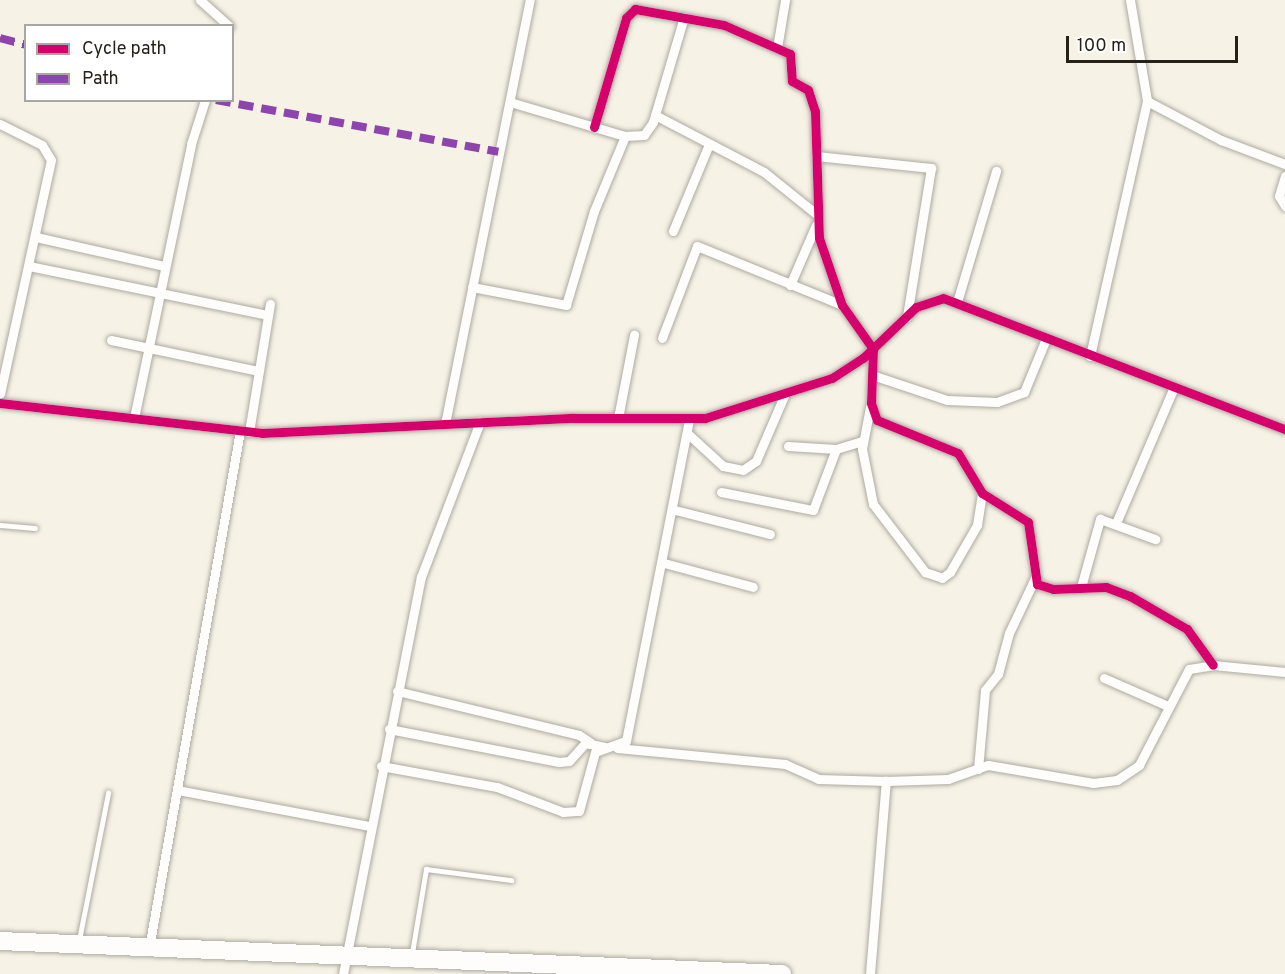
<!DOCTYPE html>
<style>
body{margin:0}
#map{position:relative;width:1285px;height:974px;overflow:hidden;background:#f7f2e6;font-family:Overpass,sans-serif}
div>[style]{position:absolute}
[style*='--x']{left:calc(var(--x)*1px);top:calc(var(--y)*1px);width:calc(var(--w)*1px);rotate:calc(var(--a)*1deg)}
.roads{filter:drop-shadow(0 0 2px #adaaa1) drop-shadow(0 0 2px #adaaa1)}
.lane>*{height:4.5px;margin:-2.25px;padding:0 2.25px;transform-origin:2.25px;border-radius:2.25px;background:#fefdfb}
.street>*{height:9px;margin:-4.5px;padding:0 4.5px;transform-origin:4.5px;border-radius:4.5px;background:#fefdfb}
.highway>*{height:18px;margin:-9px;padding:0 9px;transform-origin:9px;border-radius:9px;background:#fefdfb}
.quiet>*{height:8px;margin-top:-4px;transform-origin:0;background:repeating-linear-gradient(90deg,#8e44ad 0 15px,transparent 0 23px)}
.cycleway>*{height:9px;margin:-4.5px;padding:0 4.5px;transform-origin:4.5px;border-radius:4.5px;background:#d6006c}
span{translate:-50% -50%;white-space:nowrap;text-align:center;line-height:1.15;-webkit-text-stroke:4.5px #fff;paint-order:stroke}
.legend{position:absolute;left:24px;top:24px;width:210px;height:78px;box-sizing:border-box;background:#fff;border:2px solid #a8a7a3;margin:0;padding:8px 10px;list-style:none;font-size:18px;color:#25221a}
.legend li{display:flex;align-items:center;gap:12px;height:30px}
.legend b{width:30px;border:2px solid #a8a7a3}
.scale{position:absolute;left:1066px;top:36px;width:172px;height:27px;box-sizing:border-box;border:3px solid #25221a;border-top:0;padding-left:8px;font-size:18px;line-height:21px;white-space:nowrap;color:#25221a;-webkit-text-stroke:4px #fff;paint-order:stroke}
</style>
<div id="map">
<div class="roads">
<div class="lane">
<div style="--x:0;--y:525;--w:35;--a:5"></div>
<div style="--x:79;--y:940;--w:150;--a:-78.8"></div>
<div style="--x:412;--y:953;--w:85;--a:-80.5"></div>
<div style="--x:426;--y:869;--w:86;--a:7.4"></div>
</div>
<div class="street">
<div style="--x:200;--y:0;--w:39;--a:42"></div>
<div style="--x:1130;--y:0;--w:102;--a:80.4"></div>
<div style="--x:777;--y:48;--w:49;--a:-80.5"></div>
<div style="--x:510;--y:102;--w:120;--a:16.5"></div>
<div style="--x:625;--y:136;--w:19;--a:-3"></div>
<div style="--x:644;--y:135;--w:16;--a:-55"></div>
<div style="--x:653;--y:122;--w:109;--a:-73.6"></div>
<div style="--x:655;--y:115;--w:123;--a:27.6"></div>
<div style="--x:764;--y:172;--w:65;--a:38.8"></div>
<div style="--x:0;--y:124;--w:47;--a:26.6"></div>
<div style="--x:42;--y:145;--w:17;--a:59"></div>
<div style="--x:51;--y:160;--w:239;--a:102.3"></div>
<div style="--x:594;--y:127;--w:114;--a:-73.6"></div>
<div style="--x:626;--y:18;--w:13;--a:-45"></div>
<div style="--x:635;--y:9;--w:90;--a:10.2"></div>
<div style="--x:724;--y:25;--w:72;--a:23.7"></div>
<div style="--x:790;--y:54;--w:27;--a:86"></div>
<div style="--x:792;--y:81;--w:18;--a:29"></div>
<div style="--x:808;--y:90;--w:22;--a:72"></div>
<div style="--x:815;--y:111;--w:127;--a:88.2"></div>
<div style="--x:819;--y:238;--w:71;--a:71.1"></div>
<div style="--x:842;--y:305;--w:54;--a:54.8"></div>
<div style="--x:873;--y:349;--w:54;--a:92.1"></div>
<div style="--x:871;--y:403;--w:18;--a:71"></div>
<div style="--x:877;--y:420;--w:87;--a:22.2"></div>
<div style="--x:958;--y:453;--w:47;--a:59"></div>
<div style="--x:982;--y:493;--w:54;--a:32.2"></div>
<div style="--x:1028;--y:522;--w:63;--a:81.7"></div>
<div style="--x:1037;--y:584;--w:17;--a:17"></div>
<div style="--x:1053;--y:589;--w:53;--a:-2.2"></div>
<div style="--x:1106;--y:587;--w:26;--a:21"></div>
<div style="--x:1130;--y:596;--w:66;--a:30.1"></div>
<div style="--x:1187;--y:629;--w:44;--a:54.2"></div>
<div style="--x:816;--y:156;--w:116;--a:6"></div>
<div style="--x:931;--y:168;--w:151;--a:99.2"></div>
<div style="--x:1285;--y:176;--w:21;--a:107"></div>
<div style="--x:1279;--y:196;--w:12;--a:59"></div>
<div style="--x:673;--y:231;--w:94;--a:-67.5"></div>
<div style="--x:36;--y:237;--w:132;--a:12.7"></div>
<div style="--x:29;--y:266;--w:243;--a:11.6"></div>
<div style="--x:790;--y:285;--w:65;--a:-66.6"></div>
<div style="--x:472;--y:287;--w:96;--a:10.8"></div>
<div style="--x:566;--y:305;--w:98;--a:-73.4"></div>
<div style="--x:594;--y:211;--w:81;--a:-67.5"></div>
<div style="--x:957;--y:302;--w:137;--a:-73.4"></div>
<div style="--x:662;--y:338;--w:98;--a:-69.2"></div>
<div style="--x:697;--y:246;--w:157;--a:22.1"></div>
<div style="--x:111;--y:340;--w:150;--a:11.9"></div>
<div style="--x:1090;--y:356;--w:261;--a:-77.4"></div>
<div style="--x:1147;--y:101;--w:84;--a:27.8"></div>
<div style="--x:1221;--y:140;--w:68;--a:20.6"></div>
<div style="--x:872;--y:375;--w:79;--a:18.4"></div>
<div style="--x:947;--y:400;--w:50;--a:2.3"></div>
<div style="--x:997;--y:402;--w:29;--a:-20"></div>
<div style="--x:1024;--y:392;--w:57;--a:-67.5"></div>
<div style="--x:0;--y:403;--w:264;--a:6.5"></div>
<div style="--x:262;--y:433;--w:312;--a:-2.8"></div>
<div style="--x:574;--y:418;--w:131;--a:0"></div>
<div style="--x:705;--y:418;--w:133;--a:-17.5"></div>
<div style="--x:832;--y:378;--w:37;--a:-33"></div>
<div style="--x:863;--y:358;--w:74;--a:-43.9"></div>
<div style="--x:916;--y:307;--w:28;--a:-18"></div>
<div style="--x:943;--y:298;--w:366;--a:21"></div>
<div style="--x:870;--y:407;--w:43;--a:100.8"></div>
<div style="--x:862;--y:449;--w:56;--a:78.7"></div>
<div style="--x:873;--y:504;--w:86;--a:52.6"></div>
<div style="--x:925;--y:572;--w:18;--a:19"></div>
<div style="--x:942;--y:578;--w:10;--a:-37"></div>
<div style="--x:950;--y:572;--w:54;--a:-60.1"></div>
<div style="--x:977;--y:525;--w:32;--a:-81"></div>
<div style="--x:134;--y:418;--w:280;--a:-78.2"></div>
<div style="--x:191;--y:144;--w:46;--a:-72.3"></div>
<div style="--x:618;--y:418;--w:85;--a:-79.1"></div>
<div style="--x:445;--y:424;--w:432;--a:-78.7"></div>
<div style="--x:249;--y:432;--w:130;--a:-80.7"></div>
<div style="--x:687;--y:433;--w:49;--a:42.5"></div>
<div style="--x:723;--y:466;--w:20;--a:11"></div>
<div style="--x:743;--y:470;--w:16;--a:-35"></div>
<div style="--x:756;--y:461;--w:71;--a:-66.7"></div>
<div style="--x:788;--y:446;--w:48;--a:3.6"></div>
<div style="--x:836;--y:449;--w:27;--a:-17"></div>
<div style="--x:721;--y:492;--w:94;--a:11.1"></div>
<div style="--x:813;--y:510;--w:65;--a:-69.3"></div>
<div style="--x:675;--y:510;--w:98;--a:14.2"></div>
<div style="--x:1116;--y:523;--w:148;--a:-66.9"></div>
<div style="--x:664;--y:563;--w:92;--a:15.1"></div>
<div style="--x:1081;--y:587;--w:71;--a:-74.4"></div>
<div style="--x:1100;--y:519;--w:59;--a:20"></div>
<div style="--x:1104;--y:678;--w:70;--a:23.6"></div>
<div style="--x:397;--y:691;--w:187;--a:13.6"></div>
<div style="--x:579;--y:735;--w:14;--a:34"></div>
<div style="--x:389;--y:729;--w:173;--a:11"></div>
<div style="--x:559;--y:762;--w:10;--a:-6"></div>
<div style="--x:569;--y:761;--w:24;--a:-48"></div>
<div style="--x:585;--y:743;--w:20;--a:11"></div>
<div style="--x:617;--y:748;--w:169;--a:5.4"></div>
<div style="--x:785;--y:764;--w:36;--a:24"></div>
<div style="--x:818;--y:779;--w:68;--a:1.7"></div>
<div style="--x:381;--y:766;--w:118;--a:10.3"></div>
<div style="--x:497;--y:787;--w:71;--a:20.7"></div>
<div style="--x:563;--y:812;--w:16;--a:-4"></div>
<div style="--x:579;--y:811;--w:61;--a:-74.8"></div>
<div style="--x:595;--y:752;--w:33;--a:-20"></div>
<div style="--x:626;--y:741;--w:328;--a:-78.9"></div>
<div style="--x:978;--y:769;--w:79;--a:-84.9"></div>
<div style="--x:985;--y:690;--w:21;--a:-51"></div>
<div style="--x:998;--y:674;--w:42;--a:-75"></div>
<div style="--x:1009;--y:633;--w:61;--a:-64.7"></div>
<div style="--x:177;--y:790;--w:196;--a:10.6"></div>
<div style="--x:149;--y:948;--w:525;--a:-80.02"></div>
<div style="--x:343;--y:974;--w:405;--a:-78.9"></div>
<div style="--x:421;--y:577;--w:166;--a:-69.2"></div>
<div style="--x:870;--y:974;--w:194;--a:-85.3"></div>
<div style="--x:886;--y:781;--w:62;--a:-1.8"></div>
<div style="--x:948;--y:779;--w:42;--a:-19.3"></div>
<div style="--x:988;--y:765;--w:107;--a:9.7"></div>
<div style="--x:1093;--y:783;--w:24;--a:-7"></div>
<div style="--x:1117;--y:780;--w:27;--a:-34"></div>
<div style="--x:1139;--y:765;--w:108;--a:-62.5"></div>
<div style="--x:1189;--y:669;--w:24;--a:-9"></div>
<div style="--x:1213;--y:665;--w:72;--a:5.6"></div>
</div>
<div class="highway">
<div style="--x:0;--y:941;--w:783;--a:2.42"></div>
</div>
</div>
<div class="quiet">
<div style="--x:0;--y:38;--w:27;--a:15"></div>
<div style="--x:216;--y:100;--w:287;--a:10.4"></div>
</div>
<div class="cycleway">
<div style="--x:594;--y:127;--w:114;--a:-73.6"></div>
<div style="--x:626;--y:18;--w:13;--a:-45"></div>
<div style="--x:635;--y:9;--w:90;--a:10.2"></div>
<div style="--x:724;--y:25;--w:72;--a:23.7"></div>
<div style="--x:790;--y:54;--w:27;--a:86"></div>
<div style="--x:792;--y:81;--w:18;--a:29"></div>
<div style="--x:808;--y:90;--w:22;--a:72"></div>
<div style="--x:815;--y:111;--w:127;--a:88.2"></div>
<div style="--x:819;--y:238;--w:71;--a:71.1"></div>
<div style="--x:842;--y:305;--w:54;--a:54.8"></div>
<div style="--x:873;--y:349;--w:54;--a:92.1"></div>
<div style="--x:871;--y:403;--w:18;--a:71"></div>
<div style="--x:877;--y:420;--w:87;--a:22.2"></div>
<div style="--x:958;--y:453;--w:47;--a:59"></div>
<div style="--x:982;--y:493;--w:54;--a:32.2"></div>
<div style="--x:1028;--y:522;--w:63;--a:81.7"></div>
<div style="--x:1037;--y:584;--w:17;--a:17"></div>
<div style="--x:1053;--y:589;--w:53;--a:-2.2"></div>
<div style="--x:1106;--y:587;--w:26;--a:21"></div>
<div style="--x:1130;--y:596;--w:66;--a:30.1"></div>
<div style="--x:1187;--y:629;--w:44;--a:54.2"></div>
<div style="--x:0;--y:403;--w:264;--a:6.5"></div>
<div style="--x:262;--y:433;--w:312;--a:-2.8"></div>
<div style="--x:574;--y:418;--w:131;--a:0"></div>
<div style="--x:705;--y:418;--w:133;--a:-17.5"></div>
<div style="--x:832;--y:378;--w:37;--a:-33"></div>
<div style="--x:863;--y:358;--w:74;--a:-43.9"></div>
<div style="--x:916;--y:307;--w:28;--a:-18"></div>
<div style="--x:943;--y:298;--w:366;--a:21"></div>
</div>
<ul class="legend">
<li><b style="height:8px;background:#d6006c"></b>Cycle path</li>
<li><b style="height:8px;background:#8e44ad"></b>Path</li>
</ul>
<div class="scale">100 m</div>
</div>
